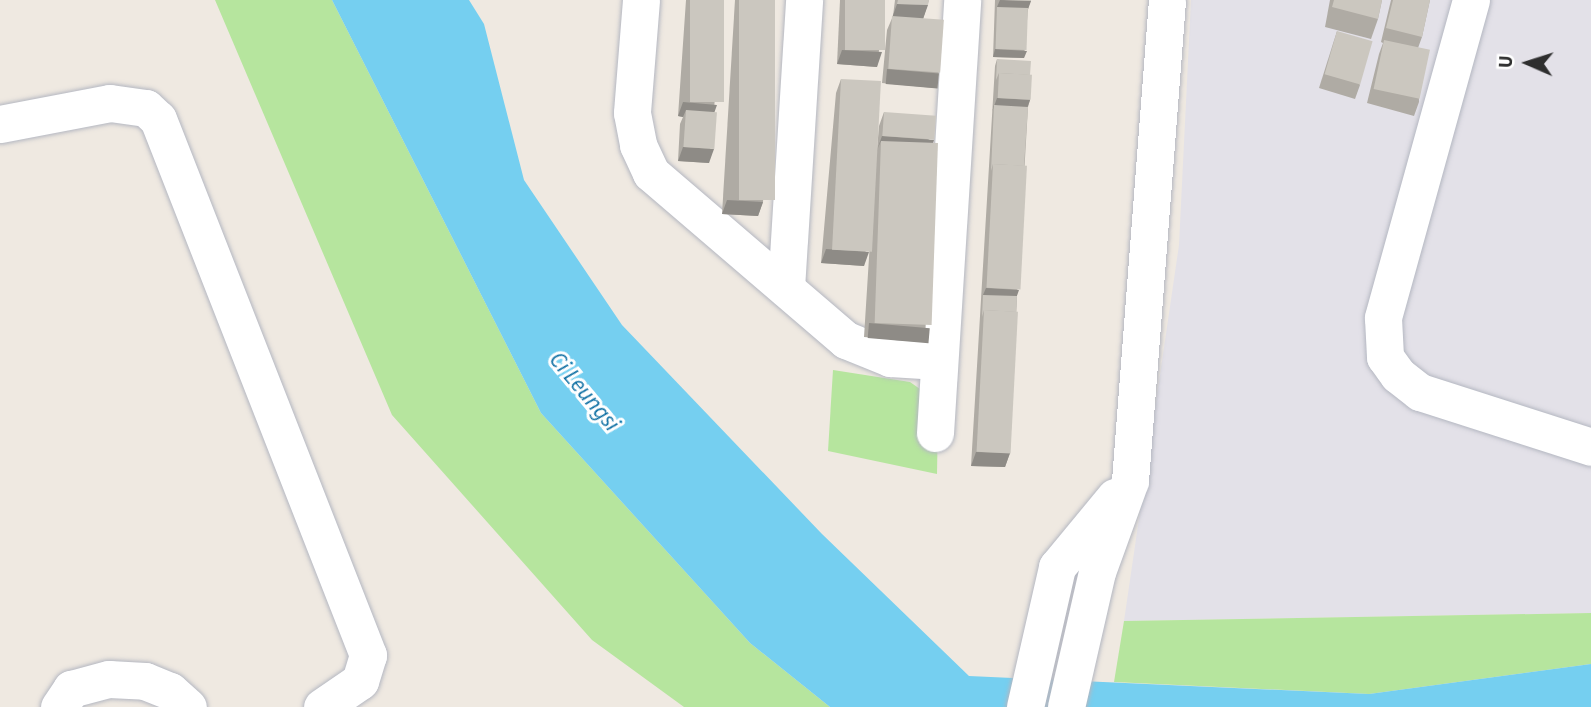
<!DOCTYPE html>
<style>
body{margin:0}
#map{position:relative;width:1591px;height:707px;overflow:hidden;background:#efe9e1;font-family:"Source Sans 3",sans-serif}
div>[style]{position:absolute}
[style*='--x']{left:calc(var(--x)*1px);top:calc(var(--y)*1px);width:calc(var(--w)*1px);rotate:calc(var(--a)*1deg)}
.industrial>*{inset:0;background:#e3e1e8}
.green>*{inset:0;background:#b6e59e}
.water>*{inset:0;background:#75cff0}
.roads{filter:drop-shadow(0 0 2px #b4b7c1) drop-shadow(0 0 2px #b4b7c1)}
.minor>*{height:37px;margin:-18.5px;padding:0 18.5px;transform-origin:18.5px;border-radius:18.5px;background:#fff}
.wall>*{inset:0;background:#afaba4}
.shaded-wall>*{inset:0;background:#8e8b86;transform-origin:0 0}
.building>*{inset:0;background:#cbc7bf;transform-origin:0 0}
span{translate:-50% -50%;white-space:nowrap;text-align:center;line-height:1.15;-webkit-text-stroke:6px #fff;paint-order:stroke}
.water-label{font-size:23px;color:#0d6fa3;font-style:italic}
.north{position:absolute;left:1493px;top:28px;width:70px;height:70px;-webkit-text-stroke:5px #fff;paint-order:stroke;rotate:273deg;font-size:19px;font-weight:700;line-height:28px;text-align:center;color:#2e2e2e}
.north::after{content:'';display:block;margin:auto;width:24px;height:32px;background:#2e2e2e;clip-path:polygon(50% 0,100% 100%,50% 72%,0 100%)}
</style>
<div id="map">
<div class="industrial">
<div style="clip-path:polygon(1191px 0,1591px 0,1591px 613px,1124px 621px,1179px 245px)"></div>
</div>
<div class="green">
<div style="clip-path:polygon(215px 0,332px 0,541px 413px,750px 643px,830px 707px,684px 707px,592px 640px,392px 415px)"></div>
<div style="clip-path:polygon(833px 370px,910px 382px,930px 396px,938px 415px,937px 474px,828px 451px)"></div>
<div style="clip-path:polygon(1591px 613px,1591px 664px,1369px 694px,1114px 682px,1124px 621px)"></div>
</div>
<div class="water">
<div style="clip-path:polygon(332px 0,469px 0,484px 24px,524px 180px,622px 325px,822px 534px,969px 676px,1369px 694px,1591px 664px,1591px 707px,830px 707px,750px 643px,541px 413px)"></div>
</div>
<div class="roads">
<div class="minor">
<div style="--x:641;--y:0;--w:113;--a:94.6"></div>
<div style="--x:632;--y:113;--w:33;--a:79"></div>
<div style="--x:638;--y:145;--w:31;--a:65"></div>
<div style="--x:651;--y:173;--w:257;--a:40.6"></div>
<div style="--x:846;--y:340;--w:48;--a:22.2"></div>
<div style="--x:890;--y:358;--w:49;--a:3.5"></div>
<div style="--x:1471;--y:0;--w:330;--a:105.5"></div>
<div style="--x:1383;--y:318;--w:39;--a:87"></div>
<div style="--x:1385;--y:357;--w:22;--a:54"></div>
<div style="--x:1398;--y:375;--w:28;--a:38"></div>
<div style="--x:1420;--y:392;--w:180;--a:17.8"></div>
<div style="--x:0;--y:124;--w:112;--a:-10.8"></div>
<div style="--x:110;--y:103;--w:36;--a:8"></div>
<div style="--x:146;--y:108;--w:16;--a:43"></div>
<div style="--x:158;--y:119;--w:576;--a:68.61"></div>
<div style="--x:368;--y:655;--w:27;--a:107"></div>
<div style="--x:360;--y:681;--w:46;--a:145.6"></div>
<div style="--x:786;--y:288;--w:289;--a:-86.4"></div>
<div style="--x:935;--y:433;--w:434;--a:-86.4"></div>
<div style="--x:59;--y:707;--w:22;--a:-56"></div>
<div style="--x:71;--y:689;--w:39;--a:-15"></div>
<div style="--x:109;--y:679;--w:36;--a:3"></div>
<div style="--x:145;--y:681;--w:27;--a:22"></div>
<div style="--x:170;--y:691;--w:24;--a:42"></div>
<div style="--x:1025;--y:707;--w:144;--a:-77.1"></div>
<div style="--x:1057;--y:567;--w:91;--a:-50.4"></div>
<div style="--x:1066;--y:707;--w:139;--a:-77.1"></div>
<div style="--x:1097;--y:572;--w:97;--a:-70.1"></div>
<div style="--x:1130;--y:481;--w:482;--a:-85.6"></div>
</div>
</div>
<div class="wall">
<div style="clip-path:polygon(686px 0,724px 0,709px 163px,678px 161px,680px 124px,683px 117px,678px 116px)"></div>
<div style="clip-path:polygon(735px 0,775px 0,763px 202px,758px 216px,722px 214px)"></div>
<div style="clip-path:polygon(840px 0,885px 0,877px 67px,837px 64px)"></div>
<div style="clip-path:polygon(895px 0,929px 0,923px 19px,939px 74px,934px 88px,882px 83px,887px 30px,893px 16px)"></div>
<div style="clip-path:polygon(995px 0,1031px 0,1028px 8px,1024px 58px,993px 57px)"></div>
<div style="clip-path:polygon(1330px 0,1382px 0,1378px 19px,1371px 39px,1325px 27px)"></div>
<div style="clip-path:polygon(1391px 0,1430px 0,1422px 37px,1418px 48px,1419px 102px,1414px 116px,1367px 103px,1379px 54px,1383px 43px,1381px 42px)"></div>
<div style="clip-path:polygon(1337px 31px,1360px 85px,1355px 99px,1319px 88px)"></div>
<div style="clip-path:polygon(997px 59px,1030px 75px,1030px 100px,1028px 107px,1017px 296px,1010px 453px,1005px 467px,971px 466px,995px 66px)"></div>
<div style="clip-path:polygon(841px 79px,876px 154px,877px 150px,879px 126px,884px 112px,933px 142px,925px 342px,864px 337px,874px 178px,864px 266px,821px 263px,836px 93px)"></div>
</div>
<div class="shaded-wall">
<div style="clip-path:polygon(1000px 0,1031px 1px,1026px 15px,997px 7px)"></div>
<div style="clip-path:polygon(897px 4px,928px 5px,923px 19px,892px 18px)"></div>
<div style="clip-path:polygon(995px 49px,1027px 51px,1024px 58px,993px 57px)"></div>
<div style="clip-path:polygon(842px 50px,882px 52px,877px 67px,837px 64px)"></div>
<div style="left:887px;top:69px;width:52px;height:15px;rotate:5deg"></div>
<div style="clip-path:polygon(997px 98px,1030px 100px,1025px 114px,994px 105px,992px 112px)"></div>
<div style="clip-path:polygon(683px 102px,717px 105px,712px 119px,686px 110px,683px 117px,678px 116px)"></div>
<div style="clip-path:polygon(882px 136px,934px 140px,929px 154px,881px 141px,877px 150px)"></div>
<div style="clip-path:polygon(683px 147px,714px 149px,709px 163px,678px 161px)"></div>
<div style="clip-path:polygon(727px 200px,763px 202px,758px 216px,722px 214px)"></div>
<div style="clip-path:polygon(826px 249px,869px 252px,864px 266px,821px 263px)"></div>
<div style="clip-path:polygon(986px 288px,1019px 290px,1014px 304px,983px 295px)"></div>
<div style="left:869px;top:323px;width:61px;height:15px;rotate:5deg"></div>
<div style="clip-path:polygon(976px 452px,1010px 453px,1005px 467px,971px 466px)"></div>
</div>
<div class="building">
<div style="left:690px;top:0;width:34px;height:102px"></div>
<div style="left:739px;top:0;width:36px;height:200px"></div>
<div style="left:845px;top:0;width:40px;height:50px"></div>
<div style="clip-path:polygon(898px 0,929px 0,928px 5px,897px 4px)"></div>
<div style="clip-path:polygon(1004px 0,1031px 0,1031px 1px)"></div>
<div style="clip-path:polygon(1334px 0,1382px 0,1378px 19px,1332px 7px)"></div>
<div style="clip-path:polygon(1393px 0,1430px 0,1422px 37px,1386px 28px)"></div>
<div style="left:997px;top:7px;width:31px;height:42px;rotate:2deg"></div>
<div style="left:892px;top:16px;width:52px;height:53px;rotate:4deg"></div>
<div style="left:1337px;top:31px;width:37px;height:45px;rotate:16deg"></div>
<div style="left:1384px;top:40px;width:47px;height:50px;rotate:12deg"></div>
<div style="clip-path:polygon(997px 59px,1031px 61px,1030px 75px,999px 73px,996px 80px)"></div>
<div style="left:999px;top:73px;width:33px;height:25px;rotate:3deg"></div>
<div style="left:841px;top:79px;width:40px;height:171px;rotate:3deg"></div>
<div style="clip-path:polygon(994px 105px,1028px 107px,1024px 166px,993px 164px,991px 171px)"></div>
<div style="left:686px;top:110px;width:31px;height:37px;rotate:4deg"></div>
<div style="left:884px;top:112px;width:52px;height:24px;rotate:4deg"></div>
<div style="left:881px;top:141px;width:57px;height:182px;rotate:2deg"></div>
<div style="left:993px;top:164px;width:34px;height:124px;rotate:3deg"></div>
<div style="clip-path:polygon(983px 295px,1017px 296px,1016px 312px,984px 310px,982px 317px)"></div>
<div style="left:984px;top:310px;width:34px;height:142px;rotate:3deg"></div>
</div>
<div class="water-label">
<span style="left:584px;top:392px;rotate:50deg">Ci Leungsi</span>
</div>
<div class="north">U</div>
</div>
